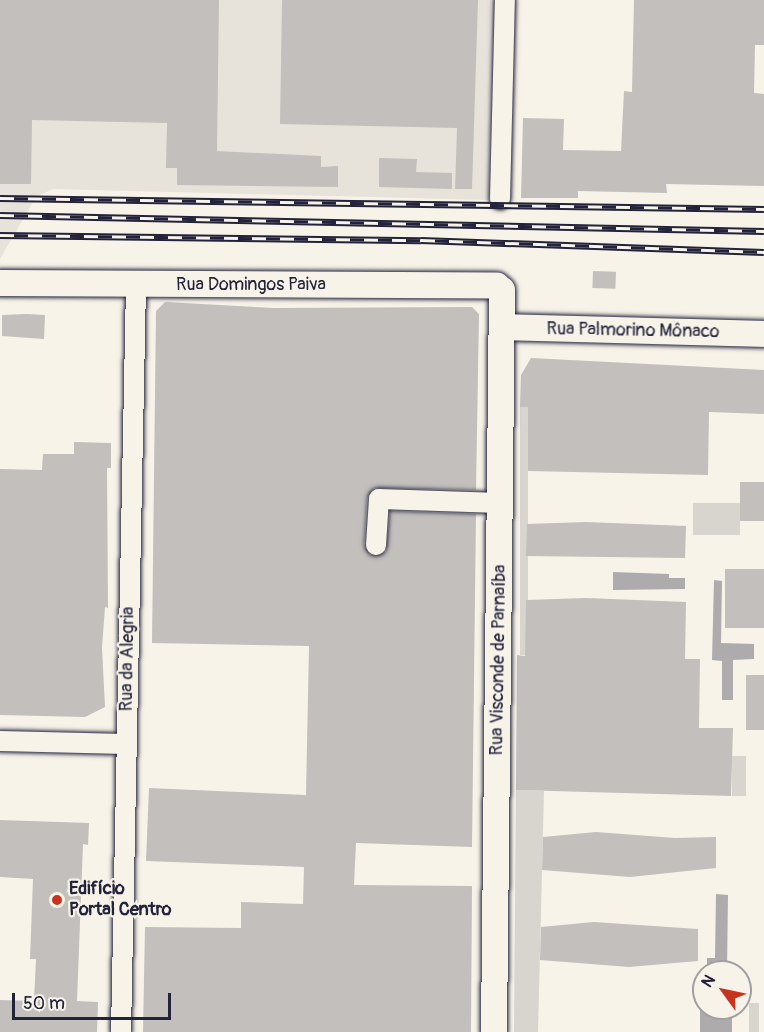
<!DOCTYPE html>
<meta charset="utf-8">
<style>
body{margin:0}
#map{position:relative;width:764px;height:1032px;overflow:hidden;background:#f7f3e8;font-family:Pangolin,sans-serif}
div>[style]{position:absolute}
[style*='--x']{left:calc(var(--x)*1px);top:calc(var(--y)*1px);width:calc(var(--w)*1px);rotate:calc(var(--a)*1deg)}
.built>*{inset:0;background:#e7e3db}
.green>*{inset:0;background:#d8d5cf;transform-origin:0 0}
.water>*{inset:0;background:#aeabad;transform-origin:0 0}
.building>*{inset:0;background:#c2bfbd;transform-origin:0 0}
.roads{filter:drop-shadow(0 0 2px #22223b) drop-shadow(0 0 2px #22223b)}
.minor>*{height:20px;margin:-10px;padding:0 10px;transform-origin:10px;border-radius:10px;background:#f7f3e8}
.tertiary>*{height:26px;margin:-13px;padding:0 13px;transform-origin:13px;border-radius:13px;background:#f7f3e8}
.rail>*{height:7px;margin-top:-3.5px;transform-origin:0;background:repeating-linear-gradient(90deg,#f7f3e8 0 14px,#22223b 0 28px);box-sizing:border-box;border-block:2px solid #22223b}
.dots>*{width:16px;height:16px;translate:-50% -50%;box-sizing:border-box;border:3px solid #f7f3e8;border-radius:50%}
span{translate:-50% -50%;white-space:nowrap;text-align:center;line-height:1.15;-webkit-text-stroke:4.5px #f7f3e8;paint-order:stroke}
.street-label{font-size:18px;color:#22223b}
.poi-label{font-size:18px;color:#22223b;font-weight:700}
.left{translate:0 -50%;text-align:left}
.north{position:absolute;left:692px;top:960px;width:60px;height:60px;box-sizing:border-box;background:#f7f3e8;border:2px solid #a29fa3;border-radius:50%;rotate:303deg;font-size:16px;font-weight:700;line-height:24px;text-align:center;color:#22223b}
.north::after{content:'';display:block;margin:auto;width:21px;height:27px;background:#c8321e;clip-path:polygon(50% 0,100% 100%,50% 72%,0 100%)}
.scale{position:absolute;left:12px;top:993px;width:159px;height:27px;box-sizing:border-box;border:3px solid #22223b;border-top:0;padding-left:8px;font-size:18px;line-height:21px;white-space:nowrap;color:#22223b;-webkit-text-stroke:4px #f7f3e8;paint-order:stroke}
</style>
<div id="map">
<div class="built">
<div style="clip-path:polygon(0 0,491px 0,488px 200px,53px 189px,36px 197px,0 259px)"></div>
</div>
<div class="green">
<div style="left:520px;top:407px;width:8px;height:248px"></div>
<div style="left:693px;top:503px;width:47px;height:32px"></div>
<div style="left:732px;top:756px;width:14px;height:40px"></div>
<div style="clip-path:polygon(516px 790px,544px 791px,538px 1032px,514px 1032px)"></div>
<div style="left:749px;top:1003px;width:10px;height:29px"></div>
</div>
<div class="water">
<div style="clip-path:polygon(613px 572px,669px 574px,669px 578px,685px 578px,685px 589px,613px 590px)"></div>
<div style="clip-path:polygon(714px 580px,722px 581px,721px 643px,754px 644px,754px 659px,733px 660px,733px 700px,722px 700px,722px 661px,712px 660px)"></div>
<div style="clip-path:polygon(716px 894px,728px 895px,727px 972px,707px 972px,707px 958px,715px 958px)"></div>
<div style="left:700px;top:1010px;width:32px;height:22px"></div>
</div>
<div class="building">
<div style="clip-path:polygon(0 0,219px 0,217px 151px,321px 156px,321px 167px,338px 166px,338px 187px,177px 185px,177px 168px,166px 168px,167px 123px,32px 120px,31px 184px,0 184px)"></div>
<div style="clip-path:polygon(282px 0,478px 0,472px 189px,455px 189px,457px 128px,280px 124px)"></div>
<div style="clip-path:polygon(634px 0,764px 0,764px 45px,755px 45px,754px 93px,764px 94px,764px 186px,666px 184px,667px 193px,578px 191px,578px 198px,521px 198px,523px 118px,564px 119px,563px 150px,621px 151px,624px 91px,632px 92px)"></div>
<div style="clip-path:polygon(379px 158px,417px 159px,416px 172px,452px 173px,452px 189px,379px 187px)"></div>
<div style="left:593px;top:271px;width:23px;height:17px;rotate:2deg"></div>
<div style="clip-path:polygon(165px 302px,274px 308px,472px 307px,479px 314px,476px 490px,374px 488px,367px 498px,364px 544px,370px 555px,386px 552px,390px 511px,476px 514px,472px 847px,356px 843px,354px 885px,472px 886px,471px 1032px,143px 1032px,145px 927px,241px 928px,241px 902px,303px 904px,304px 867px,146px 861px,149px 788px,306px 795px,309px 646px,152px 643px,156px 311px)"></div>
<div style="clip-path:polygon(27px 314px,45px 315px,44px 339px,2px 336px,2px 315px)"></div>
<div style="clip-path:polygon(531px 358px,764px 370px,764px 414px,709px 412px,708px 475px,528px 471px,528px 407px,520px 407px,521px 375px)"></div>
<div style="clip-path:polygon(74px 442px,111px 443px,111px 468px,107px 468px,108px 608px,105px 607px,102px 648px,105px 707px,85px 717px,0 715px,0 469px,42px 470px,43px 454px,74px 454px)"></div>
<div style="left:740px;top:482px;width:24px;height:39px"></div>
<div style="clip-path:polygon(586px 522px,686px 526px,685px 558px,526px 556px,527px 524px)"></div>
<div style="left:725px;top:569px;width:39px;height:59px"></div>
<div style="clip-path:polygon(586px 598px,686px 602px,685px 659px,700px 659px,699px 728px,733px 728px,731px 796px,516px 790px,517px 655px,525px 656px,526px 600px)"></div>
<div style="left:746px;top:675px;width:18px;height:55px"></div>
<div style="clip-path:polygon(0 820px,89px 823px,88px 845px,83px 844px,77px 1001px,98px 1002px,97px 1032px,0 1032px,0 1000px,34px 1001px,36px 959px,30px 959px,33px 879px,0 877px)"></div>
<div style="clip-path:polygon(596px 832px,675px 838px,716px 837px,716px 868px,630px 877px,542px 870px,543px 837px)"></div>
<div style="clip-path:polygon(594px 922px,698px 929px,698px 961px,629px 967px,540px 960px,541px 927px)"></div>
</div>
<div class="roads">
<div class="minor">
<div style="--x:500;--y:199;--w:199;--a:-88.6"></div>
<div style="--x:376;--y:545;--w:46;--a:-86.3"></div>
<div style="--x:379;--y:499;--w:121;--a:1.9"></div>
<div style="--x:0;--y:741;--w:126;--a:1.4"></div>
<div style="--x:121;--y:1032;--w:747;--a:-88.85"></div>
</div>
<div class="tertiary">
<div style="--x:0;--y:283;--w:497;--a:0.3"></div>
<div style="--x:497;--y:286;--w:6;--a:39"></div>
<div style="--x:502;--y:290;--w:742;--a:90.62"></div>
<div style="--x:503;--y:327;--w:261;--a:1.5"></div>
</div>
</div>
<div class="rail">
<div style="--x:0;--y:198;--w:764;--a:0.82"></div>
<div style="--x:0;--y:215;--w:764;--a:1.2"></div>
<div style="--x:0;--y:235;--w:421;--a:0.7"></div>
<div style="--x:421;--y:240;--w:343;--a:2"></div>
</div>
<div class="dots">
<div style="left:57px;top:900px;background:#c8321e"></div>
</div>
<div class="street-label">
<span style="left:251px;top:285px">Rua Domingos Paiva</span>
<span style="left:633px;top:331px;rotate:1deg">Rua Palmorino Mônaco</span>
<span style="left:128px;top:659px;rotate:-89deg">Rua da Alegria</span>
<span style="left:499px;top:660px;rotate:-89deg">Rua Visconde de Parnaíba</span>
</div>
<div class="poi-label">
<span class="left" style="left:69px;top:900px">Edifício<br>Portal Centro</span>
</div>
<div class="north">N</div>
<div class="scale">50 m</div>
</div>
